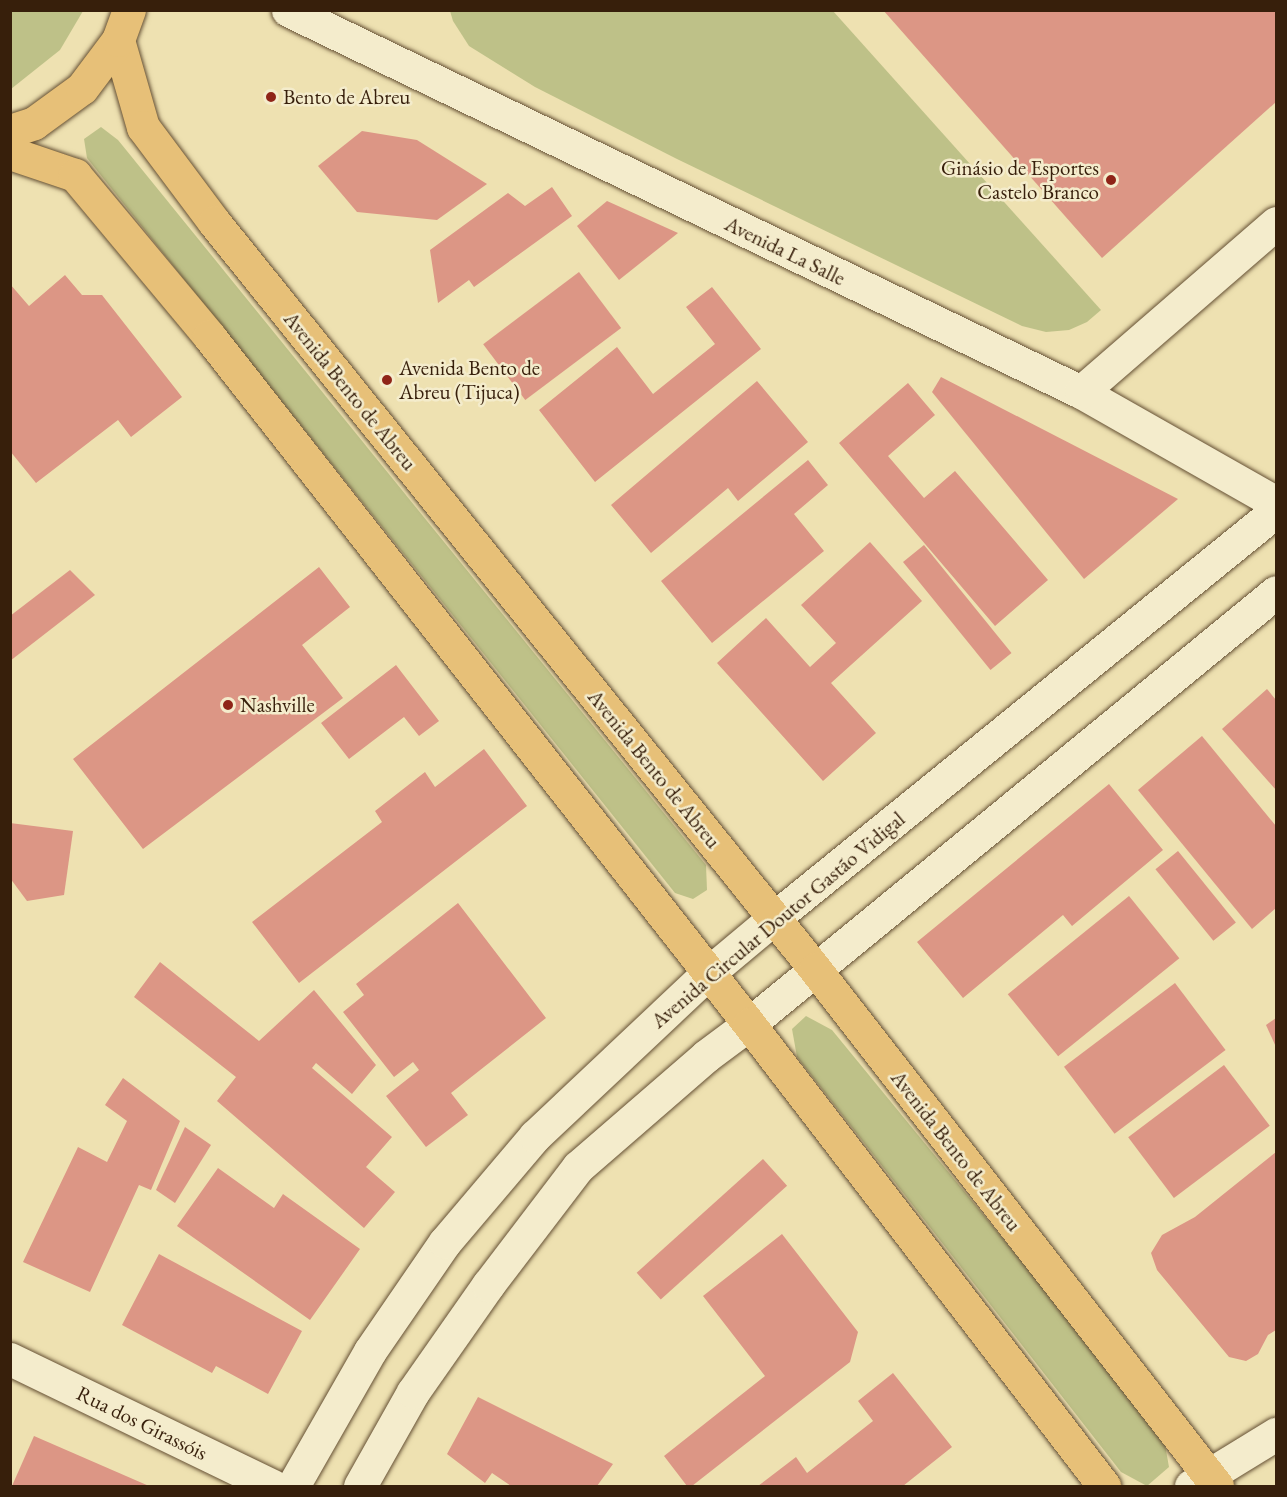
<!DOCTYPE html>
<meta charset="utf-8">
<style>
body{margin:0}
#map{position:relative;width:1287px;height:1497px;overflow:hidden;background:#eee1b1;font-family:"EB Garamond",serif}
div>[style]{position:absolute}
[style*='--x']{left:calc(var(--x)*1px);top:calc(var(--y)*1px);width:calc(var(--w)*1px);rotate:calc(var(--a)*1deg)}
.green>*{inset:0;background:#bec188}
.building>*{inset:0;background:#dc9685;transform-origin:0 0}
.roads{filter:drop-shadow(0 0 2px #655034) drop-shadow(0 0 2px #655034)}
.minor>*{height:33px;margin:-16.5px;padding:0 16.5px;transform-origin:16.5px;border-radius:16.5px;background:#f4eccc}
.major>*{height:33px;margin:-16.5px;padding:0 16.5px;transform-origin:16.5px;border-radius:16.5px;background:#e7c078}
.dots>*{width:16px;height:16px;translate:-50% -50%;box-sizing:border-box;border:3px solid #f4eccc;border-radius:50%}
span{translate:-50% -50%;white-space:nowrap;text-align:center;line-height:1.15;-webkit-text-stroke:5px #f4eccc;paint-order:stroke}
.poi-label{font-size:21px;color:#371f0b}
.left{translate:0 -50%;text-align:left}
.right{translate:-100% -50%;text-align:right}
.street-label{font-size:21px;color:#371f0b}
.frame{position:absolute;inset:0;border:12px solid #371f0b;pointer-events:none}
</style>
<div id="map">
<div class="green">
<div style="clip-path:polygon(11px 10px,83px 11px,60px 50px,11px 89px)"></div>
<div style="clip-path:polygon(450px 11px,833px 11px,1101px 310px,1087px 322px,1069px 330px,1046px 332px,1022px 326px,677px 159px,535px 87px,469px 46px,453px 21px)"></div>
<div style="clip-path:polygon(101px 127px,118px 140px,706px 865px,707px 890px,693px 899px,675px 893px,87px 158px,84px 139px)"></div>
<div style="clip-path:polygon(806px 1016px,832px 1030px,1163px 1434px,1169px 1467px,1147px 1486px,1121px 1472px,797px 1057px,792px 1029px)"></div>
</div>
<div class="building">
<div style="clip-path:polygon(883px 10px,1276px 10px,1276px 102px,1102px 258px)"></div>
<div style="clip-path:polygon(362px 131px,417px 140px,487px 184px,437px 220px,357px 212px,318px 166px)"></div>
<div style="clip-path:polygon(552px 187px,572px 216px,474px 287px,469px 280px,438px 303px,430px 250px,508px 193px,525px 206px)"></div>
<div style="clip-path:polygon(607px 201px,678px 233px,619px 280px,577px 226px)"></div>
<div style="left:579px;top:272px;width:70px;height:120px;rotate:53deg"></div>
<div style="clip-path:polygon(65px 275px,82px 295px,102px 295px,182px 397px,131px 437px,118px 420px,36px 483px,10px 451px,10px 284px,29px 306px)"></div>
<div style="clip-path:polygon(712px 287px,761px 349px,595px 482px,539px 410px,617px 347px,653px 394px,715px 344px,686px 307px)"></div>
<div style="clip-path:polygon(941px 377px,1178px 499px,1084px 579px,932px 392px)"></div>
<div style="clip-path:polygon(757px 381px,808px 442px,738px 501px,728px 488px,651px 553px,611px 505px)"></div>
<div style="clip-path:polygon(908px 383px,935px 415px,888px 456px,924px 498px,955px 471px,1048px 580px,995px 626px,839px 443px)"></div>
<div style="clip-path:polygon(808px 460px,828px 485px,794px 514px,824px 551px,712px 643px,661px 581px)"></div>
<div style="clip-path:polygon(870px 542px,922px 601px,831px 683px,876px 733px,823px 781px,717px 663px,766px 618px,810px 667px,836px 643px,801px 605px)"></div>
<div style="left:924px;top:545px;width:139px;height:27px;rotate:51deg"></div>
<div style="clip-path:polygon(319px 567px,350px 607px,302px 645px,343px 698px,143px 849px,73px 759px)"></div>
<div style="clip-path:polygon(70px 570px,95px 595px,10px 661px,10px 616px)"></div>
<div style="clip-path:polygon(396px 665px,439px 721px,419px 736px,404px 717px,349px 759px,321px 723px)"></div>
<div style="clip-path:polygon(1267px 689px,1276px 700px,1276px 790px,1222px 729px)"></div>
<div style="clip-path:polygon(1202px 736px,1276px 826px,1276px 908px,1252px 929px,1138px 790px)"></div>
<div style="clip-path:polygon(484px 749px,527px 806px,299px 983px,252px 922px,382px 822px,375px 811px,425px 772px,435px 787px)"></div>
<div style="clip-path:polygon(1109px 784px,1163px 850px,1072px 926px,1063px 915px,963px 998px,917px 942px)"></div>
<div style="clip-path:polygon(10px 823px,73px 831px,64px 895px,27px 901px,10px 878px)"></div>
<div style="left:1178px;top:851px;width:92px;height:29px;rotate:51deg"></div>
<div style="left:1129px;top:896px;width:80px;height:156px;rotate:51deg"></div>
<div style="clip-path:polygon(458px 903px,546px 1018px,451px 1093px,468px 1115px,426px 1147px,386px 1096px,419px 1070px,413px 1062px,394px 1077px,343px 1012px,364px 995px,356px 984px)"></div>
<div style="clip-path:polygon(160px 962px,259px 1041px,314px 990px,376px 1065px,352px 1094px,316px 1063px,312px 1068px,392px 1137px,366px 1167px,395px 1192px,364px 1228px,217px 1101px,236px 1077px,134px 997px)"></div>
<div style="left:1175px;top:983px;width:84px;height:139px;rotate:53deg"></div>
<div style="clip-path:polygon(1276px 1018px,1276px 1047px,1266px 1025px)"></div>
<div style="left:1224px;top:1065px;width:76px;height:120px;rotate:53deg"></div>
<div style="clip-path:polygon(123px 1078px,180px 1121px,151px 1190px,139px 1185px,90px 1292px,23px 1262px,78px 1147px,107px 1162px,127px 1121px,105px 1105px)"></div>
<div style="clip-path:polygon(185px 1127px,211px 1145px,175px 1203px,156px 1190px)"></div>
<div style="clip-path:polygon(1276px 1152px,1276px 1330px,1268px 1335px,1258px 1354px,1246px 1361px,1229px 1357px,1157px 1270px,1151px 1253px,1162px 1235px,1195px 1217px)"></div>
<div style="left:763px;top:1159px;width:36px;height:170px;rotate:48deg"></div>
<div style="clip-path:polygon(218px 1168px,274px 1208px,283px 1194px,360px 1249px,310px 1320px,177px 1226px)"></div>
<div style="clip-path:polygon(782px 1234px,858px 1332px,850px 1362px,692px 1486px,687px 1486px,664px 1456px,765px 1376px,703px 1296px)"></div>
<div style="clip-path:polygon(159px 1254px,302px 1331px,268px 1394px,216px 1366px,212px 1373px,122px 1325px)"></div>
<div style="clip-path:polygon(893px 1373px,952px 1447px,903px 1486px,758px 1486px,796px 1457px,807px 1473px,873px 1421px,858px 1401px)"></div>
<div style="clip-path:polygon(478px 1397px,613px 1464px,597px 1486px,511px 1486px,492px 1473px,485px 1483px,447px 1454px)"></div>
<div style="clip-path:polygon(34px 1436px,149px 1486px,12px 1486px)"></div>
</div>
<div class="roads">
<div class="minor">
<div style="--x:288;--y:10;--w:880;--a:25.72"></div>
<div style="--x:1081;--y:392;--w:224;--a:29.6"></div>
<div style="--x:1081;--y:392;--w:258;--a:-40.9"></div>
<div style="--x:10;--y:1359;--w:292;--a:25.8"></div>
<div style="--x:293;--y:1486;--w:155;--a:-60.3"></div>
<div style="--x:370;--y:1351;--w:132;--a:-55.5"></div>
<div style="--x:445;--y:1242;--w:139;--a:-49.7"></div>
<div style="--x:535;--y:1136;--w:236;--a:-43.3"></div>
<div style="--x:707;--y:974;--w:87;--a:-39.9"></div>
<div style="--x:774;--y:918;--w:646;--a:-39.03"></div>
<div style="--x:360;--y:1486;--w:108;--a:-60.6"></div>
<div style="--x:413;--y:1392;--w:131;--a:-55"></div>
<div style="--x:488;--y:1285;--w:148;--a:-52.7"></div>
<div style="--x:578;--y:1167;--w:169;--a:-40.9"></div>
<div style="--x:706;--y:1056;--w:54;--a:-36.7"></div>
<div style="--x:749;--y:1024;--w:681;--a:-39.34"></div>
<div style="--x:1191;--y:1486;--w:100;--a:-31.5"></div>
</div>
<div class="major">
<div style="--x:118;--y:40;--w:91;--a:74"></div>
<div style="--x:143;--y:127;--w:119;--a:53.2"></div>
<div style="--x:214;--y:222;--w:959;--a:51.18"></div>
<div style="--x:815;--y:969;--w:655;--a:52.13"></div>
<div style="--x:10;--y:131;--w:25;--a:-18"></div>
<div style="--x:34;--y:123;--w:59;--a:-36.1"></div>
<div style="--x:82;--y:88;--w:60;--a:-53.1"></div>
<div style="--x:118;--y:40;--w:32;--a:-70"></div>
<div style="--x:10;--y:153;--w:69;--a:18.7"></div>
<div style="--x:75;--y:175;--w:209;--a:50.2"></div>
<div style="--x:209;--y:336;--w:875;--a:51.87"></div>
<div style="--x:749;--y:1024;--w:583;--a:52.46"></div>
</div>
</div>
<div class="dots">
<div style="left:271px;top:97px;background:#8f2418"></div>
<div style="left:1111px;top:180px;background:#8f2418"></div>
<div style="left:387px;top:380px;background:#8f2418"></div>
<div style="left:228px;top:705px;background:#8f2418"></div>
</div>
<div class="poi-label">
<span class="left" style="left:283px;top:97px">Bento de Abreu</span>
<span class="right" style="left:1099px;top:180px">Ginásio de Esportes<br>Castelo Branco</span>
<span class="left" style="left:399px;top:380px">Avenida Bento de<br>Abreu (Tijuca)</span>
<span class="left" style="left:240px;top:705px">Nashville</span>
</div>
<div class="street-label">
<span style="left:785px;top:251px;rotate:26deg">Avenida La Salle</span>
<span style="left:350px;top:391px;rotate:51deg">Avenida Bento de Abreu</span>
<span style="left:654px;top:769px;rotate:51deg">Avenida Bento de Abreu</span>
<span style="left:778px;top:920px;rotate:-40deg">Avenida Circular Doutor Gastão Vidigal</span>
<span style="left:956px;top:1151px;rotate:52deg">Avenida Bento de Abreu</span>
<span style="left:142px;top:1423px;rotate:26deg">Rua dos Girassóis</span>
</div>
<div class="frame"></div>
</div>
